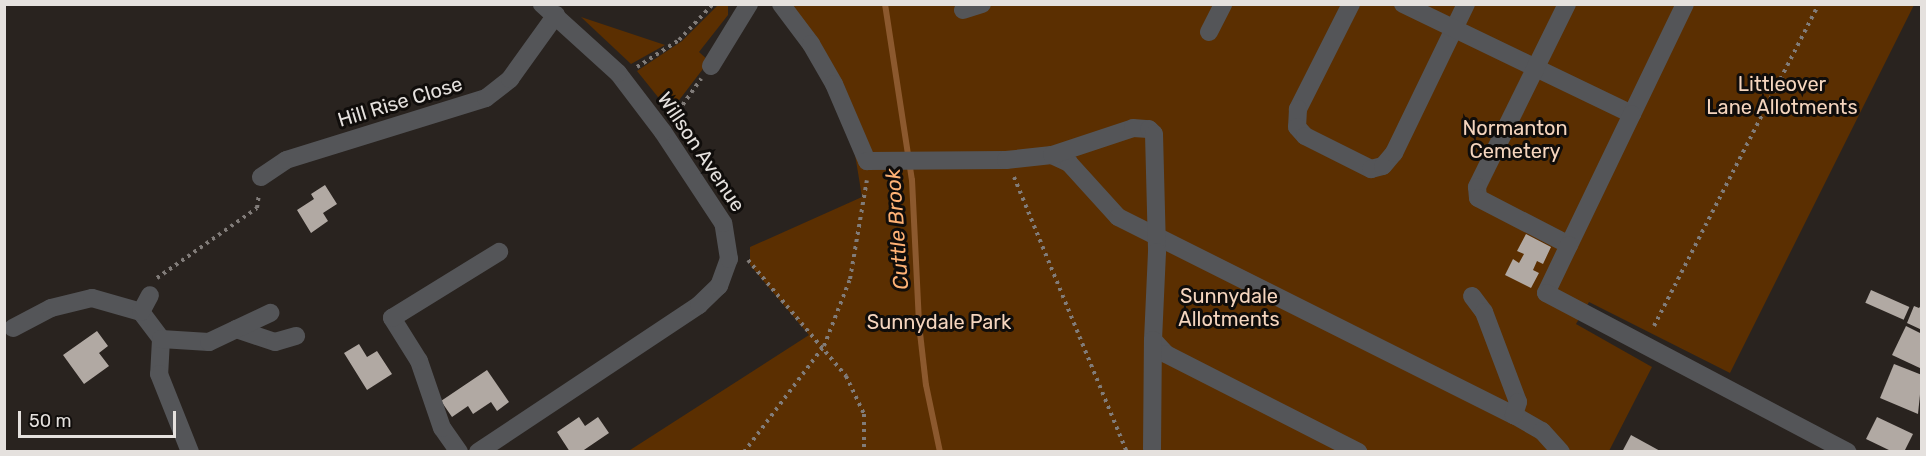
<!DOCTYPE html>
<style>
body{margin:0}
#map{position:relative;width:1926px;height:456px;overflow:hidden;background:#29231f;font-family:Rubik,sans-serif}
div>[style]{position:absolute}
[style*='--x']{left:calc(var(--x)*1px);top:calc(var(--y)*1px);width:calc(var(--w)*1px);rotate:calc(var(--a)*1deg)}
.green>*{inset:0;background:#5b2f01}
.stream>*{height:6px;margin:-3px;padding:0 3px;transform-origin:3px;border-radius:3px;background:#8c592e}
.building>*{inset:0;background:#b1a9a3;transform-origin:0 0}
.path>*{height:4px;margin-top:-2px;transform-origin:0;background:repeating-linear-gradient(90deg,#817c79 0 3px,transparent 0 7.5px)}
.minor>*{height:18px;margin:-9px;padding:0 9px;transform-origin:9px;border-radius:9px;background:#545558}
span{translate:-50% -50%;white-space:nowrap;text-align:center;line-height:1.15;-webkit-text-stroke:6px #100d0b;paint-order:stroke}
.park-label{font-size:20px;color:#f5d5be}
.street-label{font-size:20px;color:#e5e1de}
.water-label{font-size:21px;color:#ffb275;font-style:italic}
.frame{position:absolute;inset:0;border:6px solid #e5e1de;pointer-events:none}
.scale{position:absolute;left:18px;top:411px;width:158px;height:27px;box-sizing:border-box;border:3px solid #e5e1de;border-top:0;padding-left:8px;font-size:18px;line-height:21px;white-space:nowrap;color:#e5e1de;-webkit-text-stroke:4px #100d0b;paint-order:stroke}
</style>
<div id="map">
<div class="green">
<div style="clip-path:polygon(718px 5px,728px 5px,728px 15px,699px 52px,709px 61px,670px 112px,637px 71px,682px 41px)"></div>
<div style="clip-path:polygon(773px 5px,1914px 5px,1730px 373px,1589px 302px,1576px 324px,1652px 367px,1609px 451px,627px 452px,809px 335px,750px 265px,750px 247px,862px 197px,851px 130px,831px 85px)"></div>
<div style="clip-path:polygon(581px 17px,665px 45px,631px 64px)"></div>
</div>
<div class="stream">
<div style="--x:885;--y:4;--w:178;--a:81.3"></div>
<div style="--x:912;--y:180;--w:144;--a:87.2"></div>
<div style="--x:919;--y:324;--w:61;--a:83.5"></div>
<div style="--x:926;--y:385;--w:68;--a:78.2"></div>
</div>
<div class="building">
<div style="clip-path:polygon(325px 185px,337px 204px,323px 213px,328px 221px,311px 233px,297px 210px,314px 199px,311px 194px)"></div>
<div style="clip-path:polygon(1526px 234px,1551px 247px,1543px 264px,1537px 261px,1533px 270px,1539px 273px,1531px 288px,1505px 275px,1513px 259px,1519px 263px,1524px 254px,1517px 251px)"></div>
<div style="left:1871px;top:290px;width:42px;height:14px;rotate:24deg"></div>
<div style="clip-path:polygon(1922px 304px,1922px 330px,1907px 323px,1914px 306px,1919px 308px)"></div>
<div style="clip-path:polygon(1906px 326px,1922px 334px,1922px 369px,1892px 355px)"></div>
<div style="clip-path:polygon(97px 331px,108px 346px,99px 353px,109px 366px,84px 384px,63px 355px)"></div>
<div style="clip-path:polygon(359px 344px,367px 357px,377px 351px,392px 374px,367px 390px,344px 353px)"></div>
<div style="clip-path:polygon(1894px 364px,1922px 375px,1918px 414px,1880px 398px)"></div>
<div style="clip-path:polygon(487px 370px,509px 402px,497px 411px,491px 402px,473px 414px,468px 406px,452px 417px,441px 401px)"></div>
<div style="clip-path:polygon(579px 417px,585px 426px,598px 417px,609px 433px,581px 452px,570px 452px,557px 432px)"></div>
<div style="clip-path:polygon(1877px 417px,1913px 434px,1904px 452px,1893px 452px,1866px 439px)"></div>
<div style="clip-path:polygon(1631px 435px,1662px 452px,1622px 452px)"></div>
</div>
<div class="path">
<div style="--x:637;--y:67;--w:50;--a:-32.7"></div>
<div style="--x:679;--y:40;--w:50;--a:-46.6"></div>
<div style="--x:674;--y:117;--w:47;--a:-54.6"></div>
<div style="--x:1014;--y:177;--w:297;--a:67.7"></div>
<div style="--x:748;--y:260;--w:152;--a:49.8"></div>
<div style="--x:846;--y:376;--w:42;--a:64.7"></div>
<div style="--x:864;--y:414;--w:38;--a:90"></div>
<div style="--x:157;--y:278;--w:122;--a:-35"></div>
<div style="--x:257;--y:208;--w:14;--a:-82"></div>
<div style="--x:1654;--y:326;--w:362;--a:-62.9"></div>
<div style="--x:744;--y:452;--w:133;--a:-53"></div>
<div style="--x:824;--y:346;--w:72;--a:-68.8"></div>
<div style="--x:850;--y:279;--w:100;--a:-80.3"></div>
</div>
<div class="minor">
<div style="--x:781;--y:4;--w:50;--a:53.1"></div>
<div style="--x:811;--y:44;--w:46;--a:60.1"></div>
<div style="--x:834;--y:84;--w:84;--a:66.8"></div>
<div style="--x:867;--y:161;--w:139;--a:-0.4"></div>
<div style="--x:1006;--y:160;--w:46;--a:-6.2"></div>
<div style="--x:1052;--y:155;--w:19;--a:25"></div>
<div style="--x:1069;--y:163;--w:73;--a:47.8"></div>
<div style="--x:1118;--y:217;--w:443;--a:26.6"></div>
<div style="--x:1514;--y:415;--w:32;--a:30"></div>
<div style="--x:1542;--y:431;--w:28;--a:48"></div>
<div style="--x:1351;--y:4;--w:118;--a:116.8"></div>
<div style="--x:1298;--y:109;--w:18;--a:93"></div>
<div style="--x:1297;--y:127;--w:12;--a:48"></div>
<div style="--x:1305;--y:136;--w:74;--a:26.6"></div>
<div style="--x:1371;--y:169;--w:12;--a:-14"></div>
<div style="--x:1383;--y:166;--w:17;--a:-50"></div>
<div style="--x:1394;--y:153;--w:165;--a:-64.2"></div>
<div style="--x:1403;--y:4;--w:254;--a:25.7"></div>
<div style="--x:1632;--y:114;--w:122;--a:-64.3"></div>
<div style="--x:1567;--y:4;--w:204;--a:116.2"></div>
<div style="--x:1477;--y:187;--w:11;--a:85"></div>
<div style="--x:1478;--y:198;--w:102;--a:27.3"></div>
<div style="--x:1569;--y:245;--w:145;--a:-64.3"></div>
<div style="--x:963;--y:10;--w:20;--a:-18"></div>
<div style="--x:1209;--y:32;--w:31;--a:-63"></div>
<div style="--x:711;--y:66;--w:73;--a:-58.5"></div>
<div style="--x:1052;--y:155;--w:85;--a:-18.4"></div>
<div style="--x:1133;--y:128;--w:16;--a:4"></div>
<div style="--x:1149;--y:129;--w:7;--a:45"></div>
<div style="--x:1154;--y:134;--w:118;--a:88.5"></div>
<div style="--x:1157;--y:252;--w:88;--a:92.6"></div>
<div style="--x:1153;--y:340;--w:19;--a:47"></div>
<div style="--x:1166;--y:354;--w:216;--a:27"></div>
<div style="--x:261;--y:177;--w:30;--a:-34"></div>
<div style="--x:286;--y:160;--w:209;--a:-17.2"></div>
<div style="--x:486;--y:98;--w:31;--a:-38"></div>
<div style="--x:510;--y:79;--w:79;--a:-54.3"></div>
<div style="--x:1569;--y:245;--w:53;--a:115.6"></div>
<div style="--x:1546;--y:293;--w:341;--a:27.8"></div>
<div style="--x:1472;--y:296;--w:20;--a:53"></div>
<div style="--x:1484;--y:312;--w:96;--a:69.3"></div>
<div style="--x:1518;--y:402;--w:14;--a:107"></div>
<div style="--x:141;--y:312;--w:34;--a:53"></div>
<div style="--x:161;--y:339;--w:35;--a:93"></div>
<div style="--x:159;--y:374;--w:84;--a:68.3"></div>
<div style="--x:13;--y:328;--w:43;--a:-27.8"></div>
<div style="--x:51;--y:308;--w:42;--a:-13.7"></div>
<div style="--x:92;--y:298;--w:51;--a:15.9"></div>
<div style="--x:141;--y:312;--w:19;--a:-62"></div>
<div style="--x:236;--y:329;--w:41;--a:18.4"></div>
<div style="--x:275;--y:342;--w:22;--a:-16"></div>
<div style="--x:161;--y:339;--w:48;--a:3.6"></div>
<div style="--x:209;--y:342;--w:68;--a:-25.4"></div>
<div style="--x:1152;--y:449;--w:109;--a:-89.5"></div>
<div style="--x:459;--y:452;--w:29;--a:-125"></div>
<div style="--x:442;--y:428;--w:71;--a:-108.9"></div>
<div style="--x:419;--y:361;--w:51;--a:-122.1"></div>
<div style="--x:392;--y:318;--w:126;--a:-31.7"></div>
<div style="--x:478;--y:452;--w:265;--a:-33.6"></div>
<div style="--x:699;--y:305;--w:28;--a:-44"></div>
<div style="--x:719;--y:286;--w:29;--a:-70"></div>
<div style="--x:729;--y:259;--w:36;--a:-99"></div>
<div style="--x:723;--y:223;--w:109;--a:-123.4"></div>
<div style="--x:663;--y:132;--w:74;--a:-127.3"></div>
<div style="--x:618;--y:73;--w:103;--a:-137.8"></div>
</div>
<div class="park-label">
<span style="left:1782px;top:96px">Littleover<br>Lane Allotments</span>
<span style="left:1515px;top:140px">Normanton<br>Cemetery</span>
<span style="left:1229px;top:308px">Sunnydale<br>Allotments</span>
<span style="left:939px;top:322px">Sunnydale Park</span>
</div>
<div class="street-label">
<span style="left:400px;top:102px;rotate:-17deg">Hill Rise Close</span>
<span style="left:701px;top:152px;rotate:56deg">Willson Avenue</span>
</div>
<div class="water-label">
<span style="left:897px;top:229px;rotate:-94deg">Cuttle Brook</span>
</div>
<div class="frame"></div>
<div class="scale">50 m</div>
</div>
